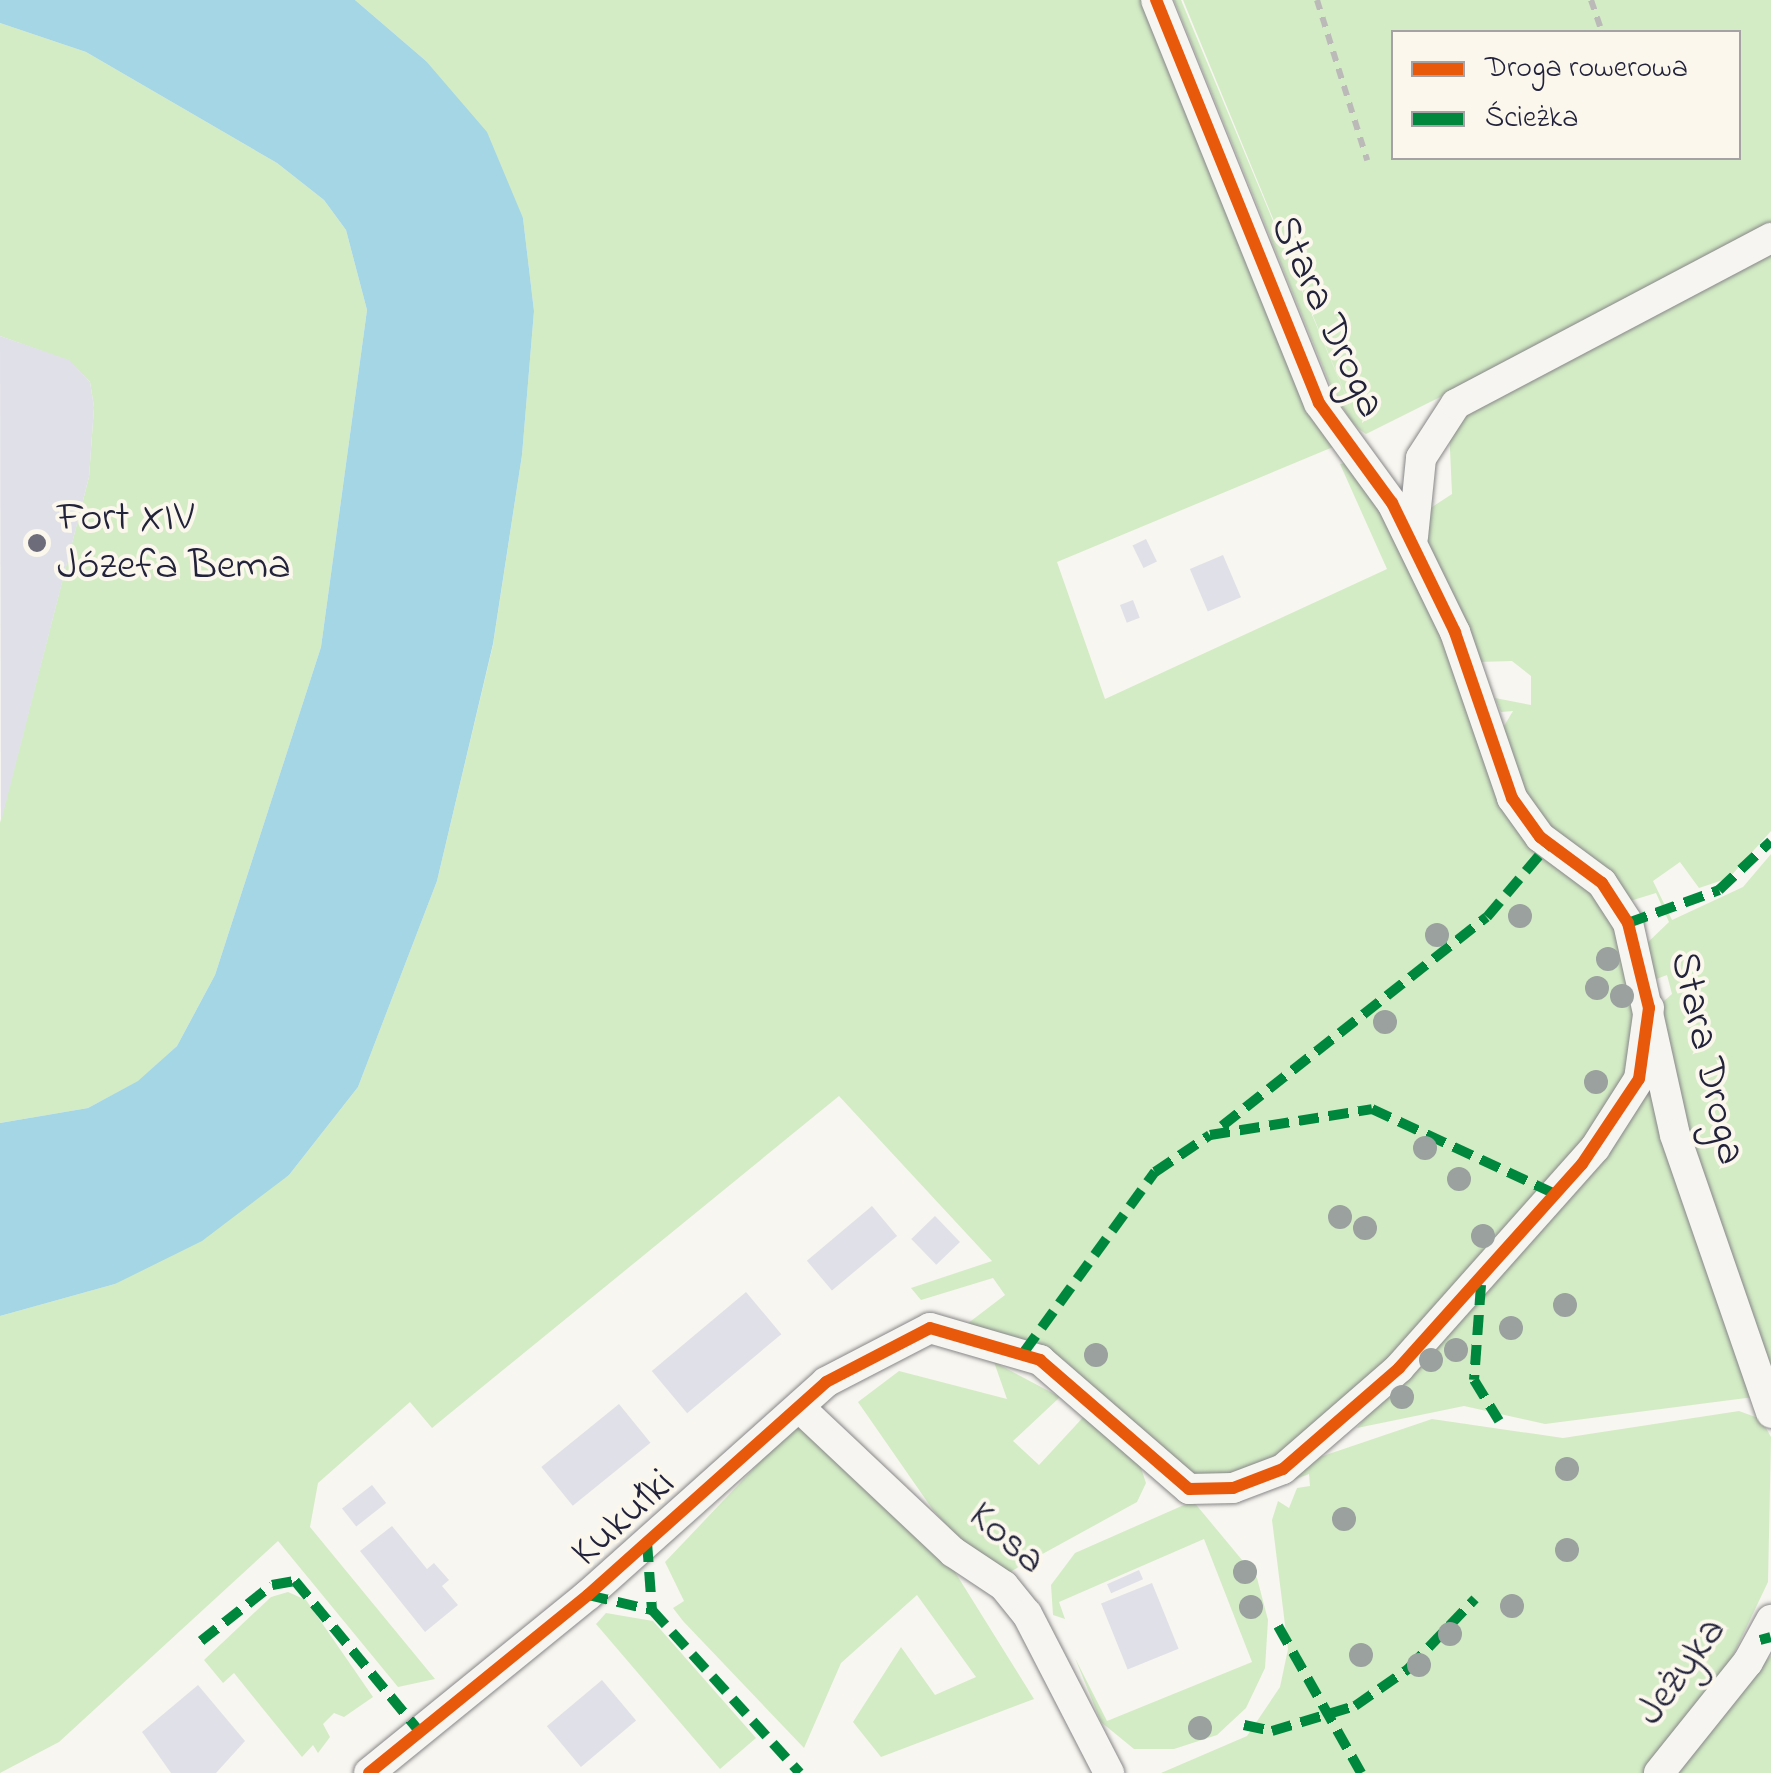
<!DOCTYPE html>
<meta charset="utf-8">
<style>
body{margin:0}
#map{position:relative;width:1771px;height:1773px;overflow:hidden;background:#f8f6f0;font-family:"Indie Flower",sans-serif}
div>[style]{position:absolute}
[style*='--x']{left:calc(var(--x)*1px);top:calc(var(--y)*1px);width:calc(var(--w)*1px);rotate:calc(var(--a)*1deg)}
.green>*{inset:0;background:#d3ecc5}
.water>*{inset:0;background:#a4d6e5}
.building>*{inset:0;background:#e0e1e8;transform-origin:0 0}
.path>*{height:6px;margin-top:-3px;transform-origin:0;background:repeating-linear-gradient(90deg,#bcbab9 0 10px,transparent 0 18px)}
.roads{filter:drop-shadow(0 0 2px #878688) drop-shadow(0 0 2px #878688)}
.minor>*{height:30px;margin:-15px;padding:0 15px;transform-origin:15px;border-radius:15px;background:#f6f5f1}
.quiet>*{height:10px;margin-top:-5px;transform-origin:0;background:repeating-linear-gradient(90deg,#00873e 0 20px,transparent 0 30px)}
.cycleway>*{height:12px;margin:-6px;padding:0 6px;transform-origin:6px;border-radius:6px;background:#e8590c}
.trees>*{width:24px;height:24px;margin:-12px;border-radius:50%;background:#9aa19e}
.dots>*{width:28px;height:28px;translate:-50% -50%;box-sizing:border-box;border:5px solid #fbf7ec;border-radius:50%}
span{translate:-50% -50%;white-space:nowrap;text-align:center;line-height:1.15;-webkit-text-stroke:8px #fbf7ec;paint-order:stroke}
.street-label{font-size:42px;color:#22223b}
.poi-label{font-size:42px;color:#22223b}
.left{translate:0 -50%;text-align:left}
.legend{position:absolute;left:1391px;top:30px;width:350px;height:130px;box-sizing:border-box;background:#fbf7ec;border:2px solid #a4a2a5;margin:0;padding:12px 18px;list-style:none;font-size:30px;color:#22223b}
.legend li{display:flex;align-items:center;gap:20px;height:50px}
.legend b{width:50px;border:2px solid #a4a2a5}
</style>
<div id="map">
<div class="green">
<div style="clip-path:polygon(355px 0,1143px 0,1333px 447px,1057px 562px,1105px 699px,1387px 569px,1340px 464px,1352px 462px,1405px 543px,1499px 793px,1586px 882px,1614px 927px,1636px 1031px,1616px 1107px,1353px 1401px,1263px 1467px,1204px 1478px,1174px 1464px,1064px 1360px,967px 1324px,1005px 1295px,993px 1278px,921px 1300px,911px 1288px,992px 1261px,839px 1096px,432px 1428px,410px 1402px,318px 1483px,310px 1527px,435px 1679px,398px 1687px,278px 1541px,59px 1742px,0 1773px,0 1316px,115px 1284px,289px 1175px,358px 1087px,437px 881px,493px 645px,522px 455px,534px 311px,523px 218px,426px 61px)"></div>
<div style="clip-path:polygon(evenodd,1174px 0,1181px 0,1360px 430px,1183px 0,1771px 0,1771px 232px,1366px 434px,1360px 430px,1352px 422px,1333px 392px,1174px 0,1394px 32px,1738px 32px,1738px 158px,1394px 158px,1394px 32px)"></div>
<div style="clip-path:polygon(0 23px,86px 52px,277px 163px,324px 200px,346px 230px,367px 310px,321px 647px,215px 975px,177px 1046px,139px 1081px,88px 1108px,0 1123px,0 823px,89px 477px,94px 407px,90px 382px,69px 361px,0 336px)"></div>
<div style="clip-path:polygon(1771px 250px,1771px 831px,1729px 878px,1699px 888px,1680px 862px,1653px 881px,1672px 920px,1743px 887px,1771px 854px,1771px 1370px,1683px 1138px,1657px 1007px,1672px 994px,1667px 975px,1651px 981px,1645px 945px,1669px 922px,1656px 893px,1630px 901px,1534px 816px,1501px 731px,1513px 711px,1501px 712px,1495px 698px,1531px 705px,1531px 676px,1512px 661px,1478px 662px,1426px 540px,1426px 511px,1452px 494px,1449px 427px,1490px 392px)"></div>
<div style="clip-path:polygon(1648px 1080px,1754px 1397px,1545px 1424px,1464px 1406px,1357px 1428px)"></div>
<div style="clip-path:polygon(994px 1362px,1060px 1397px,1013px 1441px,1039px 1465px,1088px 1412px,1139px 1462px,1146px 1483px,1137px 1502px,1008px 1573px,979px 1561px,933px 1510px,858px 1402px,899px 1371px,1007px 1399px)"></div>
<div style="clip-path:polygon(1739px 1411px,1761px 1419px,1771px 1437px,1768px 1582px,1718px 1687px,1648px 1773px,1161px 1773px,1247px 1736px,1280px 1687px,1288px 1649px,1272px 1520px,1278px 1501px,1289px 1508px,1297px 1488px,1310px 1486px,1309px 1474px,1286px 1483px,1314px 1459px,1432px 1419px,1563px 1438px)"></div>
<div style="clip-path:polygon(799px 1421px,945px 1556px,1034px 1699px,881px 1757px,853px 1722px,901px 1647px,935px 1695px,976px 1677px,917px 1595px,841px 1663px,804px 1748px,683px 1621px,673px 1608px,684px 1601px,665px 1562px)"></div>
<div style="clip-path:polygon(1193px 1501px,1257px 1578px,1268px 1620px,1265px 1668px,1246px 1708px,1217px 1735px,1174px 1749px,1134px 1749px,1101px 1722px,1075px 1658px,1107px 1721px,1252px 1662px,1204px 1539px,1059px 1602px,1065px 1619px,1053px 1615px,1051px 1585px,1075px 1553px)"></div>
<div style="clip-path:polygon(288px 1592px,306px 1600px,373px 1697px,344px 1717px,334px 1713px,323px 1724px,330px 1737px,318px 1753px,313px 1745px,302px 1757px,234px 1673px,223px 1683px,204px 1660px,271px 1597px)"></div>
<div style="clip-path:polygon(606px 1613px,653px 1621px,756px 1738px,720px 1769px,596px 1624px)"></div>
<div style="clip-path:polygon(1771px 1656px,1771px 1773px,1679px 1773px,1747px 1678px)"></div>
</div>
<div class="water">
<div style="clip-path:polygon(0 0,355px 0,426px 61px,487px 132px,523px 218px,534px 311px,522px 455px,493px 644px,437px 881px,358px 1087px,289px 1175px,202px 1241px,115px 1284px,0 1316px,0 1123px,88px 1108px,138px 1081px,177px 1046px,215px 975px,321px 647px,367px 310px,346px 230px,324px 200px,277px 163px,86px 52px,0 23px)"></div>
</div>
<div class="building">
<div style="clip-path:polygon(0 336px,69px 360px,90px 382px,94px 407px,89px 477px,1px 822px)"></div>
<div style="left:1146px;top:539px;width:25px;height:15px;rotate:64deg"></div>
<div style="left:1223px;top:555px;width:46px;height:36px;rotate:67deg"></div>
<div style="left:1133px;top:600px;width:19px;height:14px;rotate:69deg"></div>
<div style="left:872px;top:1206px;width:39px;height:85px;rotate:50deg"></div>
<div style="left:935px;top:1216px;width:36px;height:33px;rotate:46deg"></div>
<div style="left:746px;top:1292px;width:55px;height:123px;rotate:50deg"></div>
<div style="left:619px;top:1404px;width:50px;height:100px;rotate:51deg"></div>
<div style="left:372px;top:1485px;width:23px;height:38px;rotate:52deg"></div>
<div style="clip-path:polygon(392px 1526px,427px 1569px,434px 1563px,449px 1580px,442px 1586px,458px 1605px,425px 1632px,360px 1551px)"></div>
<div style="left:1139px;top:1570px;width:10px;height:35px;rotate:66deg"></div>
<div style="left:1152px;top:1583px;width:71px;height:55px;rotate:68deg"></div>
<div style="left:602px;top:1680px;width:53px;height:72px;rotate:50deg"></div>
<div style="clip-path:polygon(198px 1685px,245px 1741px,216px 1773px,171px 1773px,142px 1732px)"></div>
</div>
<div class="path">
<div style="--x:1317;--y:0;--w:168;--a:72.6"></div>
<div style="--x:1591;--y:0;--w:28;--a:71"></div>
</div>
<div class="roads">
<div class="minor">
<div style="--x:1156;--y:0;--w:435;--a:68"></div>
<div style="--x:1319;--y:403;--w:124;--a:53.9"></div>
<div style="--x:1392;--y:503;--w:144;--a:64"></div>
<div style="--x:1455;--y:632;--w:176;--a:71"></div>
<div style="--x:1512;--y:798;--w:48;--a:54.3"></div>
<div style="--x:1540;--y:837;--w:77;--a:36.6"></div>
<div style="--x:1602;--y:883;--w:48;--a:57"></div>
<div style="--x:1628;--y:923;--w:217;--a:77.5"></div>
<div style="--x:1675;--y:1135;--w:294;--a:70.9"></div>
<div style="--x:1413;--y:537;--w:79;--a:-84.2"></div>
<div style="--x:1421;--y:458;--w:64;--a:-57.1"></div>
<div style="--x:1456;--y:404;--w:356;--a:-27.8"></div>
<div style="--x:799;--y:1407;--w:212;--a:43.3"></div>
<div style="--x:953;--y:1552;--w:61;--a:33.7"></div>
<div style="--x:1004;--y:1586;--w:36;--a:51"></div>
<div style="--x:1027;--y:1614;--w:179;--a:62.7"></div>
<div style="--x:369;--y:1773;--w:282;--a:-39.1"></div>
<div style="--x:588;--y:1595;--w:319;--a:-41.8"></div>
<div style="--x:826;--y:1382;--w:117;--a:-27.4"></div>
<div style="--x:930;--y:1328;--w:115;--a:16.2"></div>
<div style="--x:1040;--y:1360;--w:197;--a:40.9"></div>
<div style="--x:1189;--y:1489;--w:44;--a:-1.3"></div>
<div style="--x:1233;--y:1488;--w:53;--a:-20.8"></div>
<div style="--x:1283;--y:1469;--w:154;--a:-41"></div>
<div style="--x:1399;--y:1368;--w:295;--a:-48.3"></div>
<div style="--x:1595;--y:1148;--w:82;--a:-57.5"></div>
<div style="--x:1639;--y:1079;--w:72;--a:-82"></div>
<div style="--x:1659;--y:1773;--w:142;--a:-51.3"></div>
<div style="--x:1748;--y:1662;--w:48;--a:-61.3"></div>
</div>
</div>
<div class="quiet">
<div style="--x:1628;--y:923;--w:97;--a:-19.9"></div>
<div style="--x:1719;--y:890;--w:71;--a:-43.3"></div>
<div style="--x:1222;--y:1126;--w:337;--a:-38.3"></div>
<div style="--x:1487;--y:917;--w:96;--a:-49.7"></div>
<div style="--x:1481;--y:1285;--w:95;--a:94.2"></div>
<div style="--x:1474;--y:1380;--w:48;--a:58.6"></div>
<div style="--x:1024;--y:1352;--w:223;--a:-54"></div>
<div style="--x:1155;--y:1172;--w:66;--a:-33.9"></div>
<div style="--x:1210;--y:1135;--w:164;--a:-9.1"></div>
<div style="--x:1372;--y:1109;--w:202;--a:24.9"></div>
<div style="--x:647;--y:1542;--w:68;--a:85.8"></div>
<div style="--x:588;--y:1595;--w:66;--a:13.2"></div>
<div style="--x:652;--y:1610;--w:220;--a:47.8"></div>
<div style="--x:1278;--y:1626;--w:169;--a:60.5"></div>
<div style="--x:1760;--y:1640;--w:11;--a:-15"></div>
<div style="--x:201;--y:1641;--w:90;--a:-38.3"></div>
<div style="--x:272;--y:1585;--w:23;--a:-10"></div>
<div style="--x:295;--y:1581;--w:195;--a:50.4"></div>
<div style="--x:1244;--y:1725;--w:29;--a:12"></div>
<div style="--x:1272;--y:1731;--w:87;--a:-16.8"></div>
<div style="--x:1355;--y:1706;--w:65;--a:-34.9"></div>
<div style="--x:1408;--y:1669;--w:97;--a:-46.3"></div>
</div>
<div class="cycleway">
<div style="--x:369;--y:1773;--w:282;--a:-39.1"></div>
<div style="--x:588;--y:1595;--w:319;--a:-41.8"></div>
<div style="--x:826;--y:1382;--w:117;--a:-27.4"></div>
<div style="--x:930;--y:1328;--w:115;--a:16.2"></div>
<div style="--x:1040;--y:1360;--w:197;--a:40.9"></div>
<div style="--x:1189;--y:1489;--w:44;--a:-1.3"></div>
<div style="--x:1233;--y:1488;--w:53;--a:-20.8"></div>
<div style="--x:1283;--y:1469;--w:154;--a:-41"></div>
<div style="--x:1399;--y:1368;--w:274;--a:-48.1"></div>
<div style="--x:1582;--y:1164;--w:102;--a:-56.2"></div>
<div style="--x:1639;--y:1079;--w:72;--a:-82"></div>
<div style="--x:1649;--y:1008;--w:88;--a:-103.9"></div>
<div style="--x:1628;--y:923;--w:48;--a:-123"></div>
<div style="--x:1602;--y:883;--w:77;--a:-143.4"></div>
<div style="--x:1540;--y:837;--w:48;--a:-125.7"></div>
<div style="--x:1512;--y:798;--w:176;--a:-109"></div>
<div style="--x:1455;--y:632;--w:144;--a:-116"></div>
<div style="--x:1392;--y:503;--w:124;--a:-126.1"></div>
<div style="--x:1319;--y:403;--w:435;--a:-112"></div>
</div>
<div class="trees">
<div style="left:1520px;top:916px"></div>
<div style="left:1437px;top:935px"></div>
<div style="left:1608px;top:959px"></div>
<div style="left:1597px;top:988px"></div>
<div style="left:1622px;top:996px"></div>
<div style="left:1385px;top:1022px"></div>
<div style="left:1596px;top:1082px"></div>
<div style="left:1425px;top:1148px"></div>
<div style="left:1459px;top:1179px"></div>
<div style="left:1340px;top:1217px"></div>
<div style="left:1365px;top:1228px"></div>
<div style="left:1483px;top:1236px"></div>
<div style="left:1565px;top:1305px"></div>
<div style="left:1511px;top:1328px"></div>
<div style="left:1456px;top:1350px"></div>
<div style="left:1096px;top:1355px"></div>
<div style="left:1431px;top:1360px"></div>
<div style="left:1402px;top:1397px"></div>
<div style="left:1567px;top:1469px"></div>
<div style="left:1344px;top:1519px"></div>
<div style="left:1567px;top:1550px"></div>
<div style="left:1245px;top:1572px"></div>
<div style="left:1512px;top:1606px"></div>
<div style="left:1251px;top:1607px"></div>
<div style="left:1450px;top:1634px"></div>
<div style="left:1361px;top:1655px"></div>
<div style="left:1419px;top:1665px"></div>
<div style="left:1200px;top:1728px"></div>
</div>
<div class="dots">
<div style="left:37px;top:543px;background:#6d6c7a"></div>
</div>
<div class="street-label">
<span style="left:1326px;top:317px;rotate:65deg">Stara Droga</span>
<span style="left:1706px;top:1058px;rotate:77deg">Stara Droga</span>
<span style="left:624px;top:1519px;rotate:-42deg">Kukułki</span>
<span style="left:1006px;top:1539px;rotate:41deg">Kosa</span>
<span style="left:1682px;top:1672px;rotate:-54deg">Jeżyka</span>
</div>
<div class="poi-label">
<span class="left" style="left:57px;top:543px">Fort XIV<br>Józefa Bema</span>
</div>
<ul class="legend">
<li><b style="height:12px;background:#e8590c"></b>Droga rowerowa</li>
<li><b style="height:12px;background:#00873e"></b>Ścieżka</li>
</ul>
</div>
